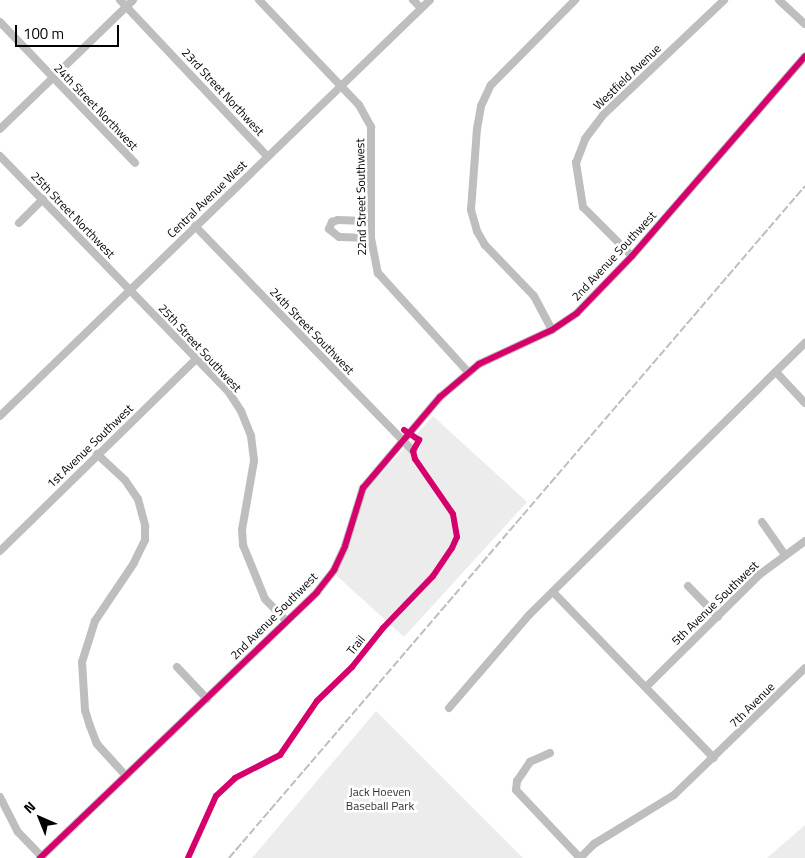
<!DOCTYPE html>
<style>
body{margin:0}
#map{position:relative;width:805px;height:858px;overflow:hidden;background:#fff;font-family:"Titillium Web",sans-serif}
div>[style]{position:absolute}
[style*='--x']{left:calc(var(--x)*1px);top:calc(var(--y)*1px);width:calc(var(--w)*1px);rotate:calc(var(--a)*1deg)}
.green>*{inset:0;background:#ececec}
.minor>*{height:8px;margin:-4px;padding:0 4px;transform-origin:4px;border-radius:4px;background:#bebebe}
.rail>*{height:2px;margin-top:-1px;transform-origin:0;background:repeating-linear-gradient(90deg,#bebebe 0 8px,transparent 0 10.5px)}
.cycleway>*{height:6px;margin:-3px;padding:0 3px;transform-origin:3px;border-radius:3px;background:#d6006c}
span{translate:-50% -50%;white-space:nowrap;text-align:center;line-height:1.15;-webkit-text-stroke:5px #fff;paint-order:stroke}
.street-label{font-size:12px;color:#000}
.park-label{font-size:12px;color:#333}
.north{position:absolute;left:15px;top:793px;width:50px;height:50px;-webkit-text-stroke:4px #fff;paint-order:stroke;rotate:316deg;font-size:14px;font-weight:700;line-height:20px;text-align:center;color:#000}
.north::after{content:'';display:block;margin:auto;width:18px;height:22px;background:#000;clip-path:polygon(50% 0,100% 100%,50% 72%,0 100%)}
.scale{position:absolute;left:15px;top:25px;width:104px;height:22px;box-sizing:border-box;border:2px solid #000;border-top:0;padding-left:6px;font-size:15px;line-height:18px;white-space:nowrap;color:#000;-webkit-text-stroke:4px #fff;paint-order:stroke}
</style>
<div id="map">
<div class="green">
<div style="clip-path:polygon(433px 416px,527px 502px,404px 637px,336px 575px,366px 490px)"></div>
<div style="clip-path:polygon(376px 711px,523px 858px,252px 858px)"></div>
<div style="clip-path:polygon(805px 825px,805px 858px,767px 858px)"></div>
</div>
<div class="minor">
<div style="--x:120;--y:0;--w:214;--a:46.7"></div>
<div style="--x:259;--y:0;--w:145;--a:46.4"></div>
<div style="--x:359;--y:105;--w:25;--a:61"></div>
<div style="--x:371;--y:127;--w:111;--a:90"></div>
<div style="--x:371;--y:238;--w:36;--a:79"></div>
<div style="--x:378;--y:273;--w:134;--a:47.7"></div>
<div style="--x:413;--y:0;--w:11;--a:45"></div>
<div style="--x:779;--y:0;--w:35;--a:43"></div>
<div style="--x:0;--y:22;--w:195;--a:46.2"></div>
<div style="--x:0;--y:129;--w:185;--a:-44.1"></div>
<div style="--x:0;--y:156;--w:327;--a:45.9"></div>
<div style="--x:228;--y:391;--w:24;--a:57"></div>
<div style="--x:241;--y:411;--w:27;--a:68"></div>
<div style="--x:251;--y:436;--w:25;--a:83"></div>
<div style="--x:254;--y:461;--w:70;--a:99.9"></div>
<div style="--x:242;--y:530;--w:15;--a:86"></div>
<div style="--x:243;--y:545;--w:58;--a:67.8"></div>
<div style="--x:265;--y:599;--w:30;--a:46"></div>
<div style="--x:19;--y:223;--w:34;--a:-45"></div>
<div style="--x:195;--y:226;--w:313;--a:45.9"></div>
<div style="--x:371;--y:238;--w:32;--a:-178"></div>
<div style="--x:339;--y:237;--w:13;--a:-141"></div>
<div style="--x:329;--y:229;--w:8;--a:-67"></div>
<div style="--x:332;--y:222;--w:6;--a:-18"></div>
<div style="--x:338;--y:220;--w:33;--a:2"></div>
<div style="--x:632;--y:256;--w:69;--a:-135"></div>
<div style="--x:583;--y:207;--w:45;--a:-99"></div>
<div style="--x:576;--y:163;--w:26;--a:-69"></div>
<div style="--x:585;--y:139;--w:30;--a:-53"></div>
<div style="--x:603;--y:115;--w:167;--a:-43.5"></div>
<div style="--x:552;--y:330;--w:38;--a:-118"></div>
<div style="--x:534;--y:296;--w:71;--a:-133.9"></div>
<div style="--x:485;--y:245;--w:16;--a:-120"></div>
<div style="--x:477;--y:231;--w:22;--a:-106"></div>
<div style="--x:471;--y:210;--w:81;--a:-85.8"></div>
<div style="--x:477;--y:129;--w:23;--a:-80"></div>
<div style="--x:481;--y:106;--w:23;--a:-65"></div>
<div style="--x:491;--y:85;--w:120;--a:-45.3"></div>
<div style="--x:776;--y:372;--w:42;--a:46.9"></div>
<div style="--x:0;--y:416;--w:598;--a:-44.05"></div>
<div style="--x:97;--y:454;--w:38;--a:43"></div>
<div style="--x:125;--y:480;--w:23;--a:56"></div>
<div style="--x:138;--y:499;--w:28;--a:75"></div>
<div style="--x:145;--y:526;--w:14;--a:90"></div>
<div style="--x:145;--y:540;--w:25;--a:116"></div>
<div style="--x:134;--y:563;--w:70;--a:123.9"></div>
<div style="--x:95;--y:621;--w:43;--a:107.6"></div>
<div style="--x:82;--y:662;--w:48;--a:86.4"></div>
<div style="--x:85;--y:710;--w:17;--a:73"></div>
<div style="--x:90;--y:726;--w:19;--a:69"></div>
<div style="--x:97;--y:744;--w:43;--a:47.8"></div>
<div style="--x:762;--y:522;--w:39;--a:55"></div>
<div style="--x:0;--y:551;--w:274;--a:-44.4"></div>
<div style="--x:688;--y:586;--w:43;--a:45.9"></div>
<div style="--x:553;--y:592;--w:231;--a:45.9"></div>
<div style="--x:177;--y:667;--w:44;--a:46.8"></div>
<div style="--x:646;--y:687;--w:159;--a:-44.7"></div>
<div style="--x:759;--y:575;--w:57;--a:-36.5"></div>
<div style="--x:449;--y:708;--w:123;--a:-49.3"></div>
<div style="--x:529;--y:615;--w:388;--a:-44.6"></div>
<div style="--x:550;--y:753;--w:22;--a:156"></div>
<div style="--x:530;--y:762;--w:23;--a:124"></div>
<div style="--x:517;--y:781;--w:9;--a:96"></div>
<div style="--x:516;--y:790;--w:93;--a:46.7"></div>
<div style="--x:0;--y:797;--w:39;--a:63"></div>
<div style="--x:18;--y:832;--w:35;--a:46"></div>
<div style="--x:40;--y:858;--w:384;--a:-43.8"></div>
<div style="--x:317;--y:592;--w:28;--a:-52"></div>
<div style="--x:334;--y:570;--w:26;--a:-65"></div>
<div style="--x:345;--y:546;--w:61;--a:-72.8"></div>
<div style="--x:363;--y:488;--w:119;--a:-49.8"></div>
<div style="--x:440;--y:397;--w:51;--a:-40.2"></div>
<div style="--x:479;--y:364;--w:81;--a:-25"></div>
<div style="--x:552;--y:330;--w:30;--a:-34"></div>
<div style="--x:577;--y:313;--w:79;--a:-46"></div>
<div style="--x:632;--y:256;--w:264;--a:-49.1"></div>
<div style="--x:580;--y:858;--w:20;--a:-45"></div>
<div style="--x:594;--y:844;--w:94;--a:-31.5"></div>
<div style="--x:674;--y:795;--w:182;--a:-44.1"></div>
</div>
<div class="rail">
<div style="--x:229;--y:858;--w:885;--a:-49.4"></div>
</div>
<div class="cycleway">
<div style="--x:40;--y:858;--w:384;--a:-43.8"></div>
<div style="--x:317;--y:592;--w:28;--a:-52"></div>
<div style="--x:334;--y:570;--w:26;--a:-65"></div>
<div style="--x:345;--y:546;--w:61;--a:-72.8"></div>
<div style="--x:363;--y:488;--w:119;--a:-49.8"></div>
<div style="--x:440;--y:397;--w:51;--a:-40.2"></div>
<div style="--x:479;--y:364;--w:81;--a:-25"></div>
<div style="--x:552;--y:330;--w:30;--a:-34"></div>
<div style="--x:577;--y:313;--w:79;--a:-46"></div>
<div style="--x:632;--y:256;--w:264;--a:-49.1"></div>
<div style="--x:188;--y:858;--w:68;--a:-65.7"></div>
<div style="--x:216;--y:796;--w:26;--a:-43"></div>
<div style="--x:235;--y:778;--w:51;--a:-27.1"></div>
<div style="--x:280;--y:755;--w:65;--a:-55.6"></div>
<div style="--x:317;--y:701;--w:49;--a:-44.2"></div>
<div style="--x:352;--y:667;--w:50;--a:-51.5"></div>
<div style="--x:383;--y:628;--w:72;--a:-46.1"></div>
<div style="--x:433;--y:576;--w:34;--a:-56"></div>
<div style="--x:452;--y:548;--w:12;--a:-66"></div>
<div style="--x:457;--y:537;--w:23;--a:-100"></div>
<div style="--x:453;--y:514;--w:67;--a:-124.6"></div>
<div style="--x:415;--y:459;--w:8;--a:-104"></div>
<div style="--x:413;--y:451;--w:13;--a:-61"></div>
<div style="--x:419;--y:440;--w:18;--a:-146"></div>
</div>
<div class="street-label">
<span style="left:627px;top:77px;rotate:-44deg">Westfield Avenue</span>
<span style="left:223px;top:92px;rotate:47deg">23rd Street Northwest</span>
<span style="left:96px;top:107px;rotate:46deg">24th Street Northwest</span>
<span style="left:361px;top:197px;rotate:-91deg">22nd Street Southwest</span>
<span style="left:207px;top:199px;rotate:-44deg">Central Avenue West</span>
<span style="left:73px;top:215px;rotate:46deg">25th Street Northwest</span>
<span style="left:614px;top:256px;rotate:-47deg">2nd Avenue Southwest</span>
<span style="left:312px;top:331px;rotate:46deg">24th Street Southwest</span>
<span style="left:200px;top:348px;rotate:47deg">25th Street Southwest</span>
<span style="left:90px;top:446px;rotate:-44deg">1st Avenue Southwest</span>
<span style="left:715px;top:603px;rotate:-44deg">5th Avenue Southwest</span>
<span style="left:274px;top:616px;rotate:-45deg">2nd Avenue Southwest</span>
<span style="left:356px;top:645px;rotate:-51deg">Trail</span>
<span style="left:752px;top:705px;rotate:-45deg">7th Avenue</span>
</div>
<div class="park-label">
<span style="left:380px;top:799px">Jack Hoeven<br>Baseball Park</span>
</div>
<div class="north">N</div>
<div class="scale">100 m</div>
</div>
